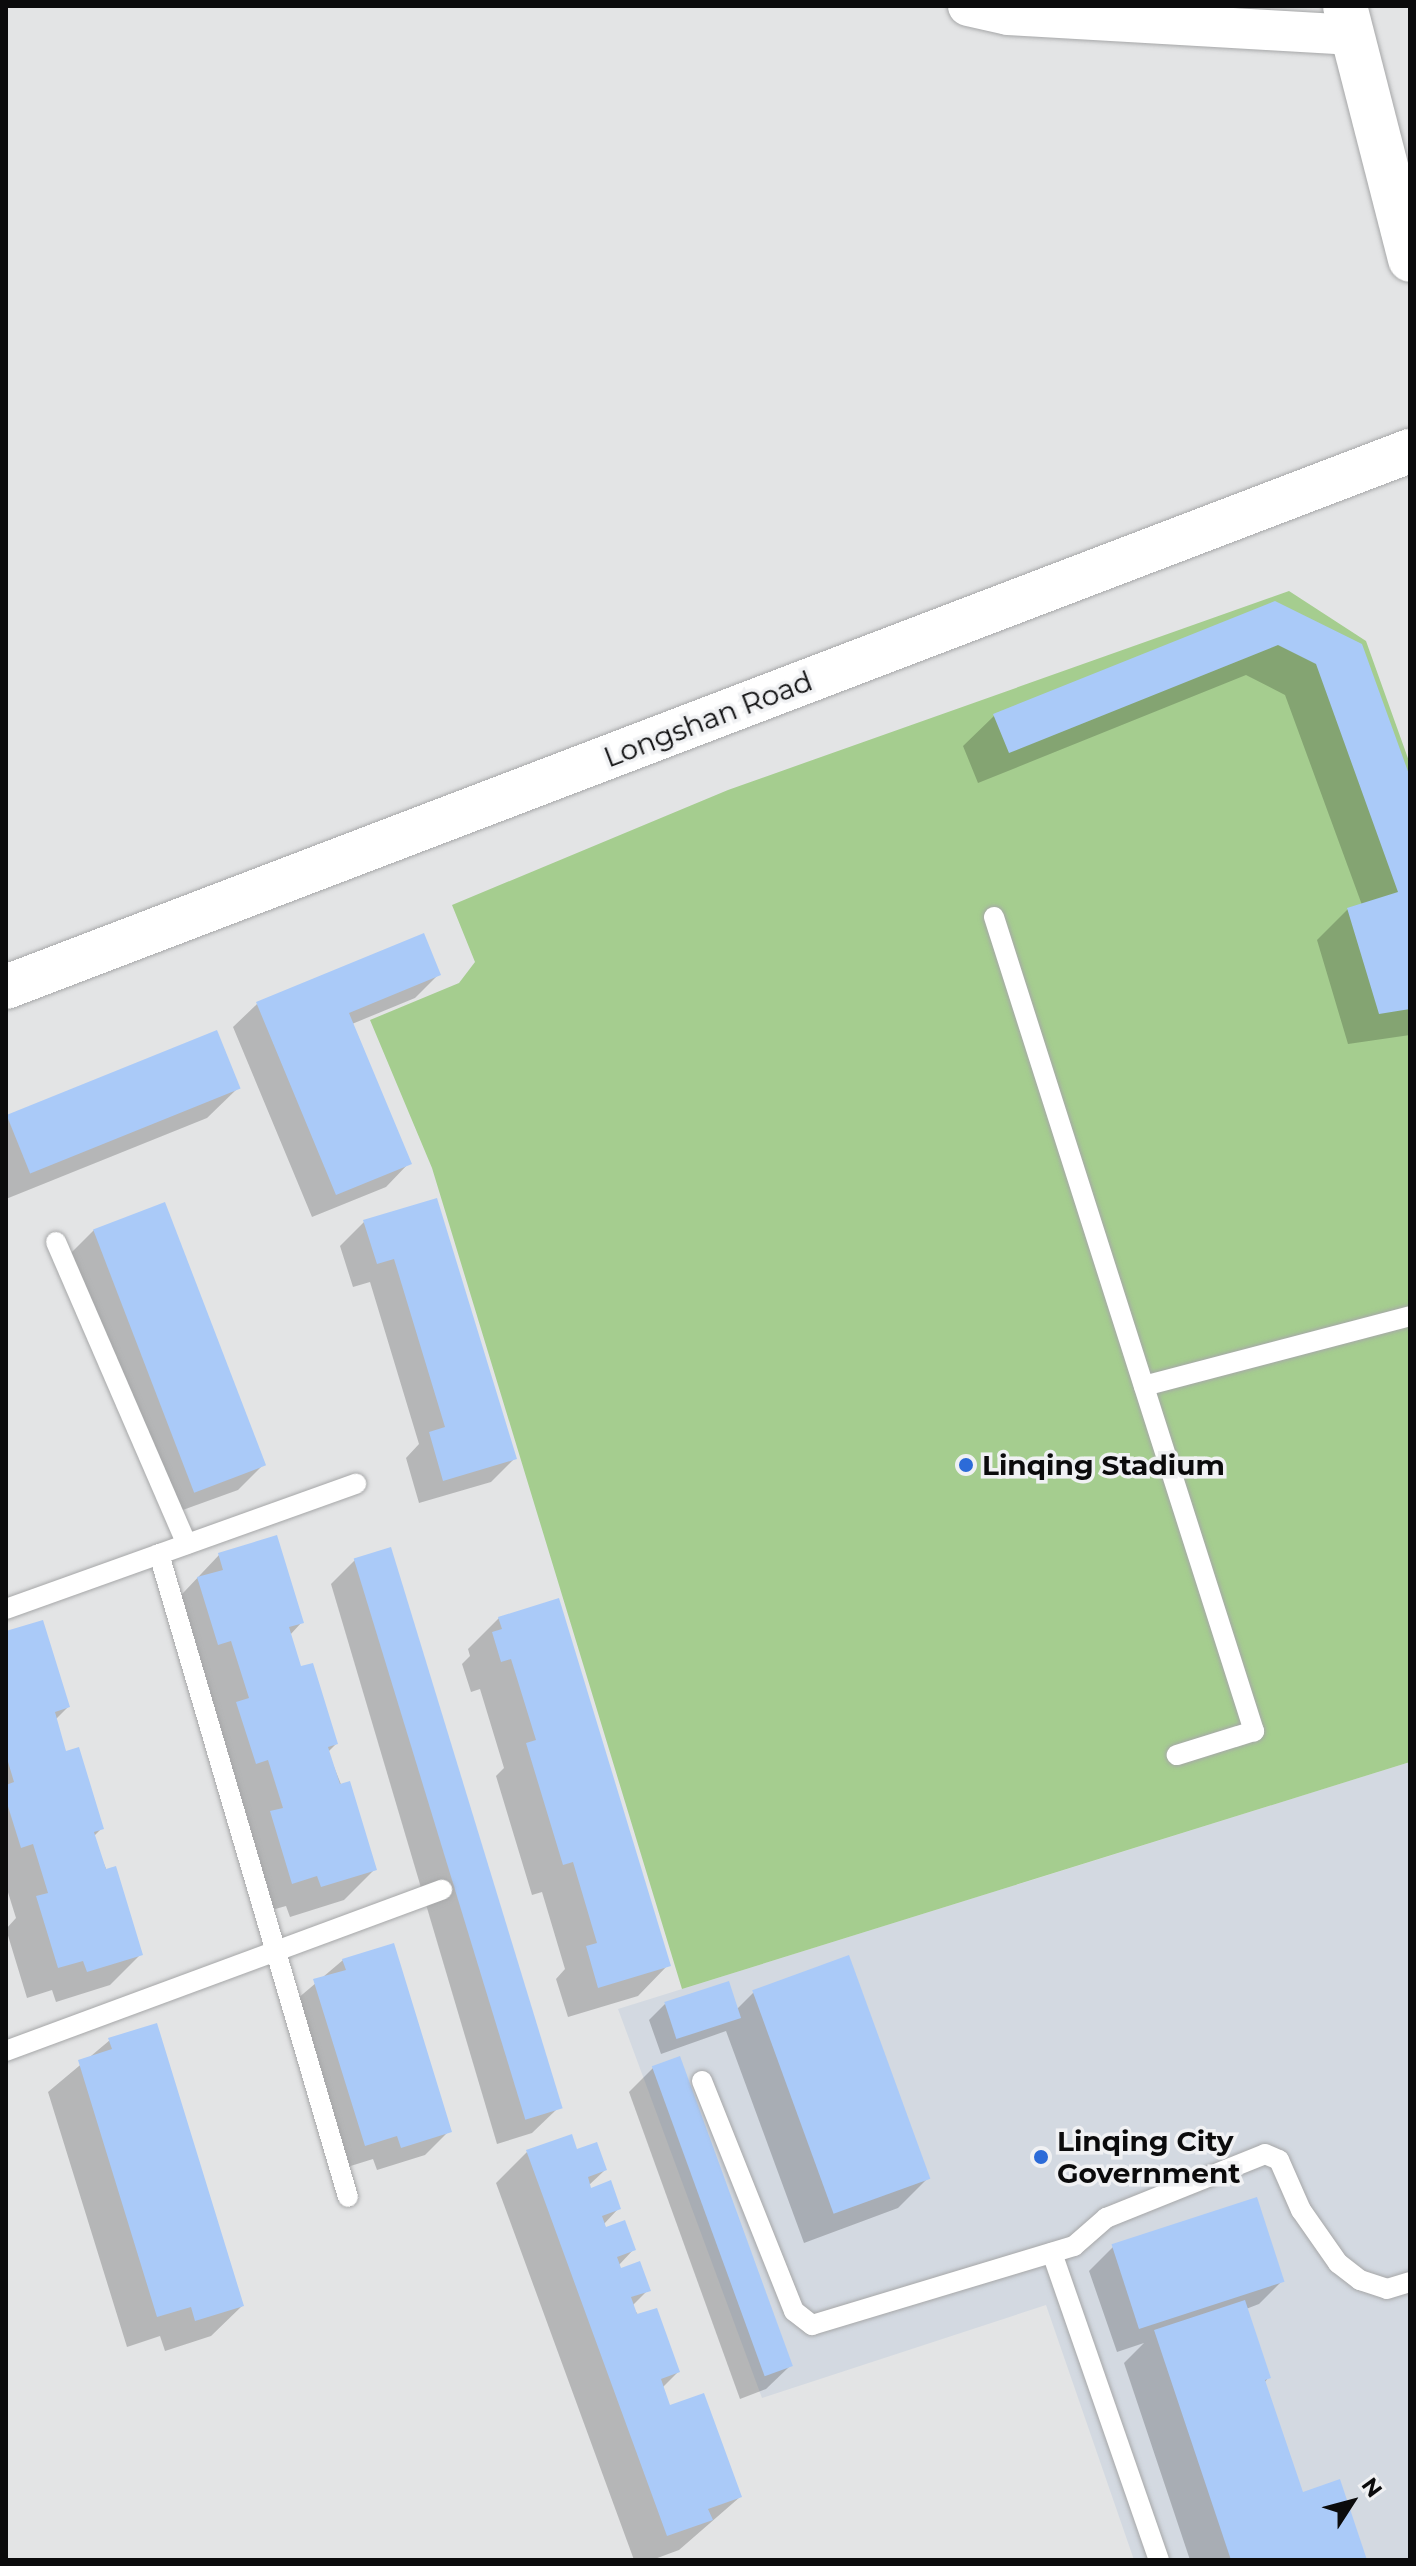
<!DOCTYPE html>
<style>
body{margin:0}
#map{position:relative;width:1416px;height:2566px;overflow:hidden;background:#e3e4e5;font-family:Montserrat,sans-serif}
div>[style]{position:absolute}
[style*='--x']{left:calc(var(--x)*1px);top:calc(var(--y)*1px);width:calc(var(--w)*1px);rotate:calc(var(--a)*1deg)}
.built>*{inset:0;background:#d3d9e1}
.green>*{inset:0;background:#a5cd8f}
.shadow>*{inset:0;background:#0003}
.building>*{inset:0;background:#aacaf8;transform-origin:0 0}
.roads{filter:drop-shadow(0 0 2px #a6a7a8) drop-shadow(0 0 2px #a6a7a8)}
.lane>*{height:20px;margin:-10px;padding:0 10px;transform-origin:10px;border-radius:10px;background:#fff}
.street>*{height:40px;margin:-20px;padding:0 20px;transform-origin:20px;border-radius:20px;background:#fff}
.secondary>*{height:44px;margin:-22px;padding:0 22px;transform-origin:22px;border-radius:22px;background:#fff}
.dots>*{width:22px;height:22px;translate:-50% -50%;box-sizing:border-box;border:4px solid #f0f1f3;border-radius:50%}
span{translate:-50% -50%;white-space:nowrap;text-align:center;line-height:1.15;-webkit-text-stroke:7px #f0f1f3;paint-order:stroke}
.street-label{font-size:28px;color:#0b0b0c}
.poi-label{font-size:28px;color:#0b0b0c;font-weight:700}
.left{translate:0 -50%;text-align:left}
.frame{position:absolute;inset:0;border:8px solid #0b0b0c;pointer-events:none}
.north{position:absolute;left:1312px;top:2462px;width:80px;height:80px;-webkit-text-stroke:6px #f0f1f3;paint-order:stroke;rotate:54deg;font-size:22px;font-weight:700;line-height:32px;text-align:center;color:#0b0b0c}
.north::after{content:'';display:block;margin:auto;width:28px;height:36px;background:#0b0b0c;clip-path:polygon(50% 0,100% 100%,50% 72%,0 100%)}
</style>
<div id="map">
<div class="built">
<div style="clip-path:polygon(1410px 1762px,1410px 2560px,1134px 2560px,1046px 2305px,762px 2398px,618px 2009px)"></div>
</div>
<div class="green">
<div style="clip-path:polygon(1289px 591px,1366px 641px,1410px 764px,1410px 1762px,682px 1989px,432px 1168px,370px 1020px,459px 983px,475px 962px,452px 905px,728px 790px)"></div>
</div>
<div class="shadow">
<div style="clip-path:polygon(1274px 604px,1410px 783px,1410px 1035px,1348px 1044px,1317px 940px,1348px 909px,1362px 905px,1285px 695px,1246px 675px,978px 783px,963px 746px,994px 716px)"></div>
<div style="clip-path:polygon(439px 974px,415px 998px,352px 1024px,409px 1163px,386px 1187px,312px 1217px,233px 1027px,257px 1004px)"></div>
<div style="clip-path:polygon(238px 1088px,207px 1118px,6px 1199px,6px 1117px)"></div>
<div style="clip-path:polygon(436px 1200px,515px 1458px,491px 1482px,419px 1503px,406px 1458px,419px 1444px,370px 1282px,353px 1287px,340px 1246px,364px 1222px)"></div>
<div style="clip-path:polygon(94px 1230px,262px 1466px,238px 1490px,169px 1515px,70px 1254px)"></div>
<div style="clip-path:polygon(219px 1555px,302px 1622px,290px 1635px,300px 1668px,336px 1744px,328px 1752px,375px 1869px,344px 1900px,290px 1917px,286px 1906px,261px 1913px,167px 1610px)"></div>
<div style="clip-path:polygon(355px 1560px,556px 2110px,532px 2133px,497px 2144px,331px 1584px)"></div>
<div style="clip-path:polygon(499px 1618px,668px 1965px,638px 1996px,568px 2017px,556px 1979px,565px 1969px,542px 1892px,532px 1895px,496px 1776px,504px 1768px,480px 1689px,471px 1692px,462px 1664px,470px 1656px,468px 1649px)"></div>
<div style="clip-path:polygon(6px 1633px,68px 1707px,55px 1720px,65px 1753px,102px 1828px,93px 1837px,141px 1954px,110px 1985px,56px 2002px,52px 1990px,27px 1998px,6px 1929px,16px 1918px,6px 1886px)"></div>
<div style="clip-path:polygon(343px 1960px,449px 2131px,425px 2155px,377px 2170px,373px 2159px,341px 2169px,290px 2005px)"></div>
<div style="clip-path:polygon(754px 1992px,929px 2177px,898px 2208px,804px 2243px,726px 2031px,661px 2054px,649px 2020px,665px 2004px,736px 2010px)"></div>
<div style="clip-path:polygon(110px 2040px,242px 2306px,211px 2336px,165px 2351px,160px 2336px,127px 2347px,48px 2092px)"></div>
<div style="clip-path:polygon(653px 2068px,790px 2366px,766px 2389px,740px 2399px,629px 2092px)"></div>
<div style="clip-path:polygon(527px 2152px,576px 2152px,605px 2170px,588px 2186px,619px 2208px,603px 2225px,634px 2249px,618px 2266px,648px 2290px,632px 2306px,678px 2372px,662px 2388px,669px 2408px,740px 2497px,679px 2550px,652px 2560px,634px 2560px,496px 2183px)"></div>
<div style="clip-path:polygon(1113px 2247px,1283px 2280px,1259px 2304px,1246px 2309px,1269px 2377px,1264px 2383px,1302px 2494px,1365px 2560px,1190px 2560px,1124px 2363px,1144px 2343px,1117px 2352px,1089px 2271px)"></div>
</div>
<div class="building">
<div style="clip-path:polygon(1275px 601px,1362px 644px,1410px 777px,1410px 1009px,1379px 1014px,1347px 908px,1398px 892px,1316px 664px,1278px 645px,1009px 753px,993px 714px)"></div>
<div style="clip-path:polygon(424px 933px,441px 975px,349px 1013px,412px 1164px,336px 1195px,256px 1002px)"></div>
<div style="left:217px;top:1030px;width:63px;height:227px;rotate:68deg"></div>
<div style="clip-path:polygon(437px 1198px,517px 1459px,443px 1481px,429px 1432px,445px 1427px,394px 1259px,377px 1264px,363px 1220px)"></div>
<div style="left:165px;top:1202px;width:282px;height:77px;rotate:69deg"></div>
<div style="clip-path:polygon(277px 1535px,304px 1623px,289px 1627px,301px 1666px,313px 1663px,338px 1744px,328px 1747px,340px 1784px,350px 1781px,377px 1870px,321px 1887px,317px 1876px,292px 1884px,270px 1811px,283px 1808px,268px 1760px,256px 1764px,236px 1702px,249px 1698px,231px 1641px,218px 1645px,197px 1577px,223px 1570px,218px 1553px)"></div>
<div style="left:391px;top:1547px;width:587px;height:39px;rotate:73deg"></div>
<div style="clip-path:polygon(559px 1598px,671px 1966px,598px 1988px,586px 1946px,597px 1943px,573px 1862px,563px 1865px,526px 1743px,536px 1740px,511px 1659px,501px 1662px,492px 1632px,502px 1629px,498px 1617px)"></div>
<div style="clip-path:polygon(43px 1620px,70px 1707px,55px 1712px,66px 1751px,79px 1747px,104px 1829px,94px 1832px,106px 1869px,116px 1866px,143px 1955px,87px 1972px,83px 1961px,58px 1968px,36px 1896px,48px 1893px,33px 1844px,21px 1848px,6px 1800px,6px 1785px,14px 1782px,6px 1755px,6px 1631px)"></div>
<div style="clip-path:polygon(394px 1943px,452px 2132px,401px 2148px,397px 2136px,365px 2146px,313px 1979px,346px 1970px,342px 1959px)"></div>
<div style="left:849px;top:1955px;width:238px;height:103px;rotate:70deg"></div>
<div style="left:729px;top:1981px;width:39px;height:68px;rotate:72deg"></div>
<div style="clip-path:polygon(157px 2023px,244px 2306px,195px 2321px,191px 2307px,157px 2317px,78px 2060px,112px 2049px,108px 2038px)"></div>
<div style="left:680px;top:2056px;width:330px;height:30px;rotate:70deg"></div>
<div style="clip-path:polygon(572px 2134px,577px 2149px,597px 2142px,607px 2170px,588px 2177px,591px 2188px,611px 2180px,621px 2209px,602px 2216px,606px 2227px,625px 2220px,636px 2250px,617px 2257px,621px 2268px,640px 2261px,651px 2291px,631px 2297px,637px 2314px,657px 2308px,680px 2372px,661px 2379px,670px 2405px,704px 2393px,742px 2497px,708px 2509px,713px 2520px,667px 2536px,526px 2150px)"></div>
<div style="left:1257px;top:2197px;width:89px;height:153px;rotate:72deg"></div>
<div style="clip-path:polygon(1245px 2300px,1271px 2378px,1265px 2380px,1303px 2492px,1340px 2479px,1367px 2560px,1231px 2560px,1154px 2330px)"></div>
</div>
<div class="roads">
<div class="lane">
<div style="--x:994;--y:917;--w:855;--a:72.29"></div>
<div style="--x:1254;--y:1731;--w:81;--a:162.7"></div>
<div style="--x:56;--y:1242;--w:329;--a:66.6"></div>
<div style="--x:1144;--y:1386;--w:275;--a:-14.7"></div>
<div style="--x:159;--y:1554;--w:670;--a:73.62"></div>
<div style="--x:6;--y:1609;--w:372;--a:-19.7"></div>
<div style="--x:6;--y:2051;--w:465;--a:-20.3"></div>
<div style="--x:702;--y:2081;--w:248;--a:68.2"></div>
<div style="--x:794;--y:2311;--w:23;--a:38"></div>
<div style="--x:812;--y:2325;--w:274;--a:-16.8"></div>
<div style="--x:1074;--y:2246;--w:43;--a:-41.2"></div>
<div style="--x:1106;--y:2218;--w:171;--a:-21.9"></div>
<div style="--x:1265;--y:2154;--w:15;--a:23"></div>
<div style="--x:1279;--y:2160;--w:55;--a:66.3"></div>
<div style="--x:1301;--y:2210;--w:65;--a:55.1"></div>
<div style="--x:1338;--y:2263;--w:28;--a:38"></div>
<div style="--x:1360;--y:2280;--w:28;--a:18"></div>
<div style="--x:1387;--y:2289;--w:24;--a:-17"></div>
<div style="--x:1052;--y:2253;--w:325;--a:70.8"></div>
</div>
<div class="street">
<div style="--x:968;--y:6;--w:41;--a:12.7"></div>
<div style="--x:1008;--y:15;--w:346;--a:3.3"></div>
</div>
<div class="secondary">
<div style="--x:1345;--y:6;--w:262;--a:75.6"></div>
<div style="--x:6;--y:987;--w:1503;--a:-20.9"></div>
</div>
</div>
<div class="dots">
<div style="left:966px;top:1465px;background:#2c6bd8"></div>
<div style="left:1041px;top:2157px;background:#2c6bd8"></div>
</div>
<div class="street-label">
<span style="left:708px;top:719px;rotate:-21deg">Longshan Road</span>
</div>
<div class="poi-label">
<span class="left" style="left:982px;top:1465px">Linqing Stadium</span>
<span class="left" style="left:1057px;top:2157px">Linqing City<br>Government</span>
</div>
<div class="frame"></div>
<div class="north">N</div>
</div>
